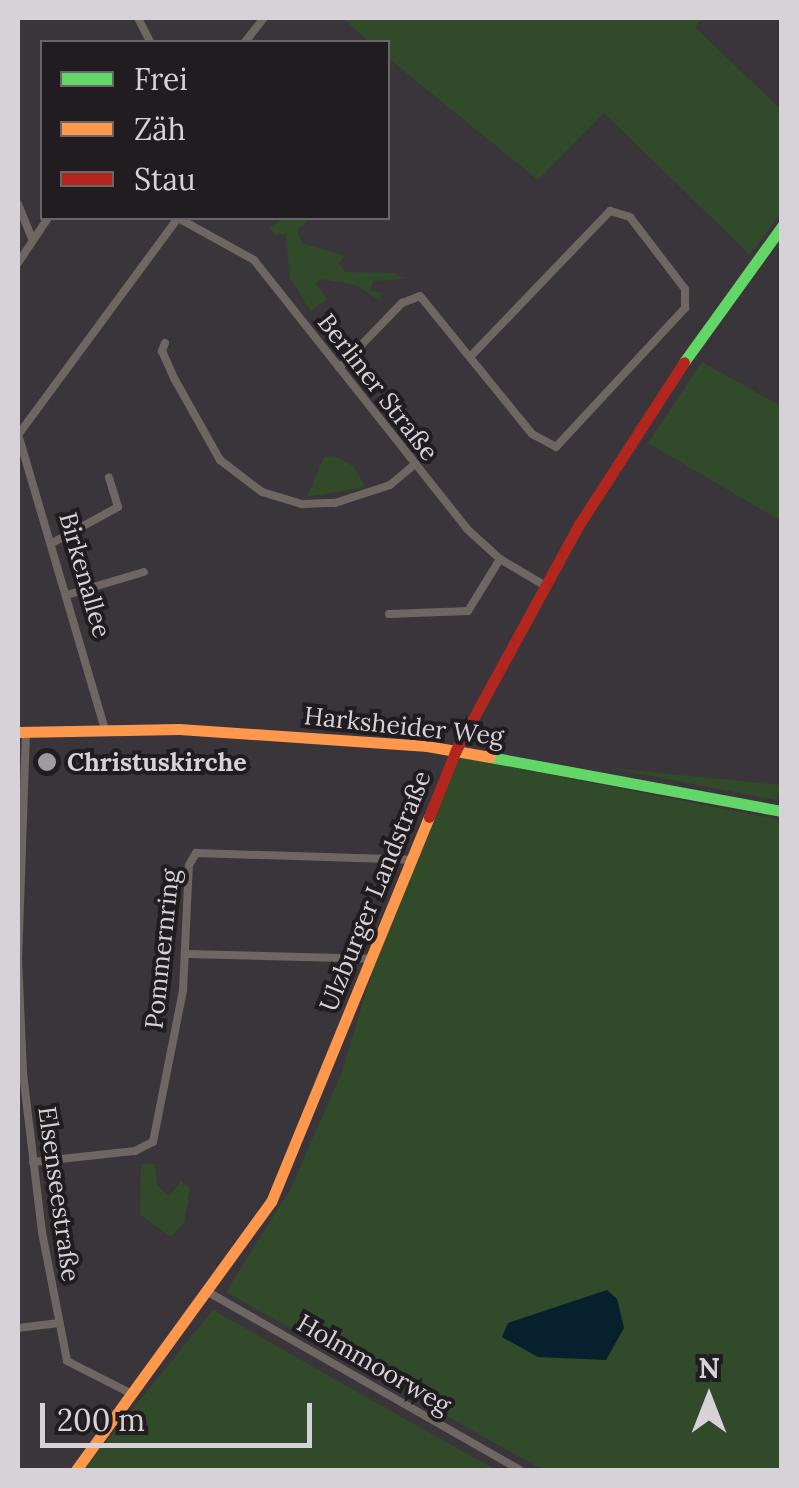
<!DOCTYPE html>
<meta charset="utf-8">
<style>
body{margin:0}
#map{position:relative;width:799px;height:1488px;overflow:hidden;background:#3a353a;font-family:Lora,serif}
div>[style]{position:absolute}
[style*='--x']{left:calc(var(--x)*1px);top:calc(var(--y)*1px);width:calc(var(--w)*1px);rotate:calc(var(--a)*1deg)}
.green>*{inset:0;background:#304a2a}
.water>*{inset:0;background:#06202d}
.street>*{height:8px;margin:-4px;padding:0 4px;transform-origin:4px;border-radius:4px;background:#6d6663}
.fast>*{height:11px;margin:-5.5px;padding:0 5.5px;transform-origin:5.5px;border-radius:5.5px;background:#63d668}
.slow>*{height:11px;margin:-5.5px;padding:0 5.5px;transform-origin:5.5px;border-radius:5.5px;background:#ff974d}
.jam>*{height:11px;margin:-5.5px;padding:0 5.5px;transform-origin:5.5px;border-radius:5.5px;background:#b3261e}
.dots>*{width:28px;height:28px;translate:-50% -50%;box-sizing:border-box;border:5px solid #201c20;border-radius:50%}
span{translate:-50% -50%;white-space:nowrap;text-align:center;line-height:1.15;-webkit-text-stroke:8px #201c20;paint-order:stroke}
.street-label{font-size:25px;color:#d7d2d8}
.poi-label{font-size:25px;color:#d7d2d8;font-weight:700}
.left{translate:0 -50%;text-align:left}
.frame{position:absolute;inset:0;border:20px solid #d7d2d8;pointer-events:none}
.legend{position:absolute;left:40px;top:40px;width:350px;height:180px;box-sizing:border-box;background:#201c20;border:2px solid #69656a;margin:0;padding:12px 18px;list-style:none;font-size:30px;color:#d7d2d8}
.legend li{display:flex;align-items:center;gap:20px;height:50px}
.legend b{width:50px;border:2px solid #69656a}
.north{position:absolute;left:659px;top:1348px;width:100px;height:100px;-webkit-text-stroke:8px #201c20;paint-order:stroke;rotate:0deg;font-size:28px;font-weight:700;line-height:40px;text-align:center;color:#d7d2d8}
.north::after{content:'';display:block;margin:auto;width:35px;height:45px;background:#d7d2d8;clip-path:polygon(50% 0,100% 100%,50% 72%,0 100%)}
.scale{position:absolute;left:40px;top:1403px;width:272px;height:45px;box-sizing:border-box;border:5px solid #d7d2d8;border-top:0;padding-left:12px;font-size:30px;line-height:35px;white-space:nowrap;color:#d7d2d8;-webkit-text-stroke:8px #201c20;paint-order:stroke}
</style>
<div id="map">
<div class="green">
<div style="clip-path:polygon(343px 18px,703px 18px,695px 27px,781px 110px,781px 212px,750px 255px,604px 113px,538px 180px,388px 58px,388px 42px,369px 42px)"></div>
<div style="clip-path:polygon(283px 218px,312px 218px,297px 230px,302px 243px,345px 256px,339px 263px,346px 272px,394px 273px,405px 279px,373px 281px,371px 290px,381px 293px,380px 301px,356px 285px,322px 279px,315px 283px,327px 299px,311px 311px,290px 278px,286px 234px,275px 235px,269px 228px)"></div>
<div style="clip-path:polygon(702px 362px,781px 406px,781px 521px,648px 443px)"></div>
<div style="clip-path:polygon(334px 456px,353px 466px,366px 487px,307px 497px,324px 457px)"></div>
<div style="clip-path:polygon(459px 757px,781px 820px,781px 1470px,543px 1470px,226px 1292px,290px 1190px,342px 1072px,378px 952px)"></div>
<div style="clip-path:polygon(610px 768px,781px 785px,781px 789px,776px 800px)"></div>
<div style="clip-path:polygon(141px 1164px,155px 1164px,157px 1185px,169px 1196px,181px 1181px,190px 1189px,184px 1223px,171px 1237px,140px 1215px)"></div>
<div style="clip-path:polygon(213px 1310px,405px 1419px,496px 1470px,83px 1470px)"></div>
</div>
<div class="water">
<div style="clip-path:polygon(607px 1290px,617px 1299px,624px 1328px,606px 1360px,538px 1357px,502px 1337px,508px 1323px)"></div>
</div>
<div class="street">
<div style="--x:138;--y:18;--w:27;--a:63"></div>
<div style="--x:245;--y:42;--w:31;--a:-52"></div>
<div style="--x:18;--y:204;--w:37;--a:68"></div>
<div style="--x:178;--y:218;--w:87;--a:28.9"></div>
<div style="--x:254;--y:260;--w:343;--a:51.6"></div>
<div style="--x:467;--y:529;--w:45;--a:42.3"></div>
<div style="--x:500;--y:559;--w:51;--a:30.6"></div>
<div style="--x:18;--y:263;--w:54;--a:-56.3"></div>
<div style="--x:165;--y:343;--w:9;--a:111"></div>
<div style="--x:162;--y:351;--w:30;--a:66"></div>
<div style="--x:174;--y:378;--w:94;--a:60.7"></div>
<div style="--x:220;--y:460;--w:53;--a:37.3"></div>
<div style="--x:262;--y:492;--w:42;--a:16.7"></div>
<div style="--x:302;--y:504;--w:33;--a:-2"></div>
<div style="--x:335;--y:503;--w:58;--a:-18.1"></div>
<div style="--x:390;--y:485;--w:30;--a:-40"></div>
<div style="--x:339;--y:368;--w:91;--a:-45.9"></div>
<div style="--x:402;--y:303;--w:19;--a:-21"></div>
<div style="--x:420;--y:296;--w:178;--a:50.9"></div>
<div style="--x:532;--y:434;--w:27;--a:28"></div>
<div style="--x:556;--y:447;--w:190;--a:-47.1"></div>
<div style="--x:685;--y:308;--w:19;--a:-90"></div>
<div style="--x:685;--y:289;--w:91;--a:-127.4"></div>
<div style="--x:630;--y:217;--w:21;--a:-163"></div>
<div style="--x:610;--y:211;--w:199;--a:133.8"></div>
<div style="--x:18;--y:434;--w:308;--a:73.6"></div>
<div style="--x:18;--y:435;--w:270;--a:-53.6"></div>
<div style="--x:54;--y:542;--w:73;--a:-28.7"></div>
<div style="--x:118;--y:507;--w:31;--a:-107"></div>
<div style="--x:70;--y:594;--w:77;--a:-16.6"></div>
<div style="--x:389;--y:614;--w:79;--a:-2.2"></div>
<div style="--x:468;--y:611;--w:61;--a:-58.4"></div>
<div style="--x:26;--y:732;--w:226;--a:92"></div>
<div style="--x:18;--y:958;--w:115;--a:87.5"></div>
<div style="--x:23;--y:1073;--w:160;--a:83.2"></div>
<div style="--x:42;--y:1232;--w:131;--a:79"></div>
<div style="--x:67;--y:1361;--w:73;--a:26.9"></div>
<div style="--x:186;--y:954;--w:186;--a:1.5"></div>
<div style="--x:33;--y:1162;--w:103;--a:-6.2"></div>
<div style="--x:135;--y:1151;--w:20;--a:-27"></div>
<div style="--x:153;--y:1142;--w:155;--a:-78.8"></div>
<div style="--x:183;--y:990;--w:125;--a:-87.3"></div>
<div style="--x:189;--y:865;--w:14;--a:-60"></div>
<div style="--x:196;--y:853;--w:217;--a:1.8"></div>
<div style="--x:208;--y:1292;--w:359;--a:29.7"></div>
<div style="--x:18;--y:1328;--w:41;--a:-7"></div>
</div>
<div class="fast">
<div style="--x:684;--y:362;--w:168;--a:-54.2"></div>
<div style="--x:490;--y:757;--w:297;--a:10.5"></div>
</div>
<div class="slow">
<div style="--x:18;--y:732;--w:161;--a:-1.1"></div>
<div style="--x:179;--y:729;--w:249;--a:3.9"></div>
<div style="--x:427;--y:746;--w:64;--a:9.9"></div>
<div style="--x:76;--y:1470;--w:331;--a:-54"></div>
<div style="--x:271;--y:1202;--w:416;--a:-67.7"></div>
</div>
<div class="jam">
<div style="--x:429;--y:817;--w:72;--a:-68.1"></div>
<div style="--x:456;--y:750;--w:255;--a:-61.4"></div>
<div style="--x:578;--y:526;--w:195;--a:-57.1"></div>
</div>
<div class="dots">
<div style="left:47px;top:762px;background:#a09ba1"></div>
</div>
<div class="street-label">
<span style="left:378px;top:387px;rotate:52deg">Berliner Straße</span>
<span style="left:85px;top:575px;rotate:74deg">Birkenallee</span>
<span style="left:404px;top:726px;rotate:6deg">Harksheider Weg</span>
<span style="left:375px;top:891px;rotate:-68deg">Ulzburger Landstraße</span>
<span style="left:162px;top:949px;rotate:-84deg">Pommernring</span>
<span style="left:59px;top:1194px;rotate:82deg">Elsenseestraße</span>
<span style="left:374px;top:1364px;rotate:30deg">Holmmoorweg</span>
</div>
<div class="poi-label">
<span class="left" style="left:67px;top:762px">Christuskirche</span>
</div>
<div class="frame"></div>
<ul class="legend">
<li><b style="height:12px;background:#63d668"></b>Frei</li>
<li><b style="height:12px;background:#ff974d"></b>Zäh</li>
<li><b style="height:12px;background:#b3261e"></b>Stau</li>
</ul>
<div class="north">N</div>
<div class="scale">200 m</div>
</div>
